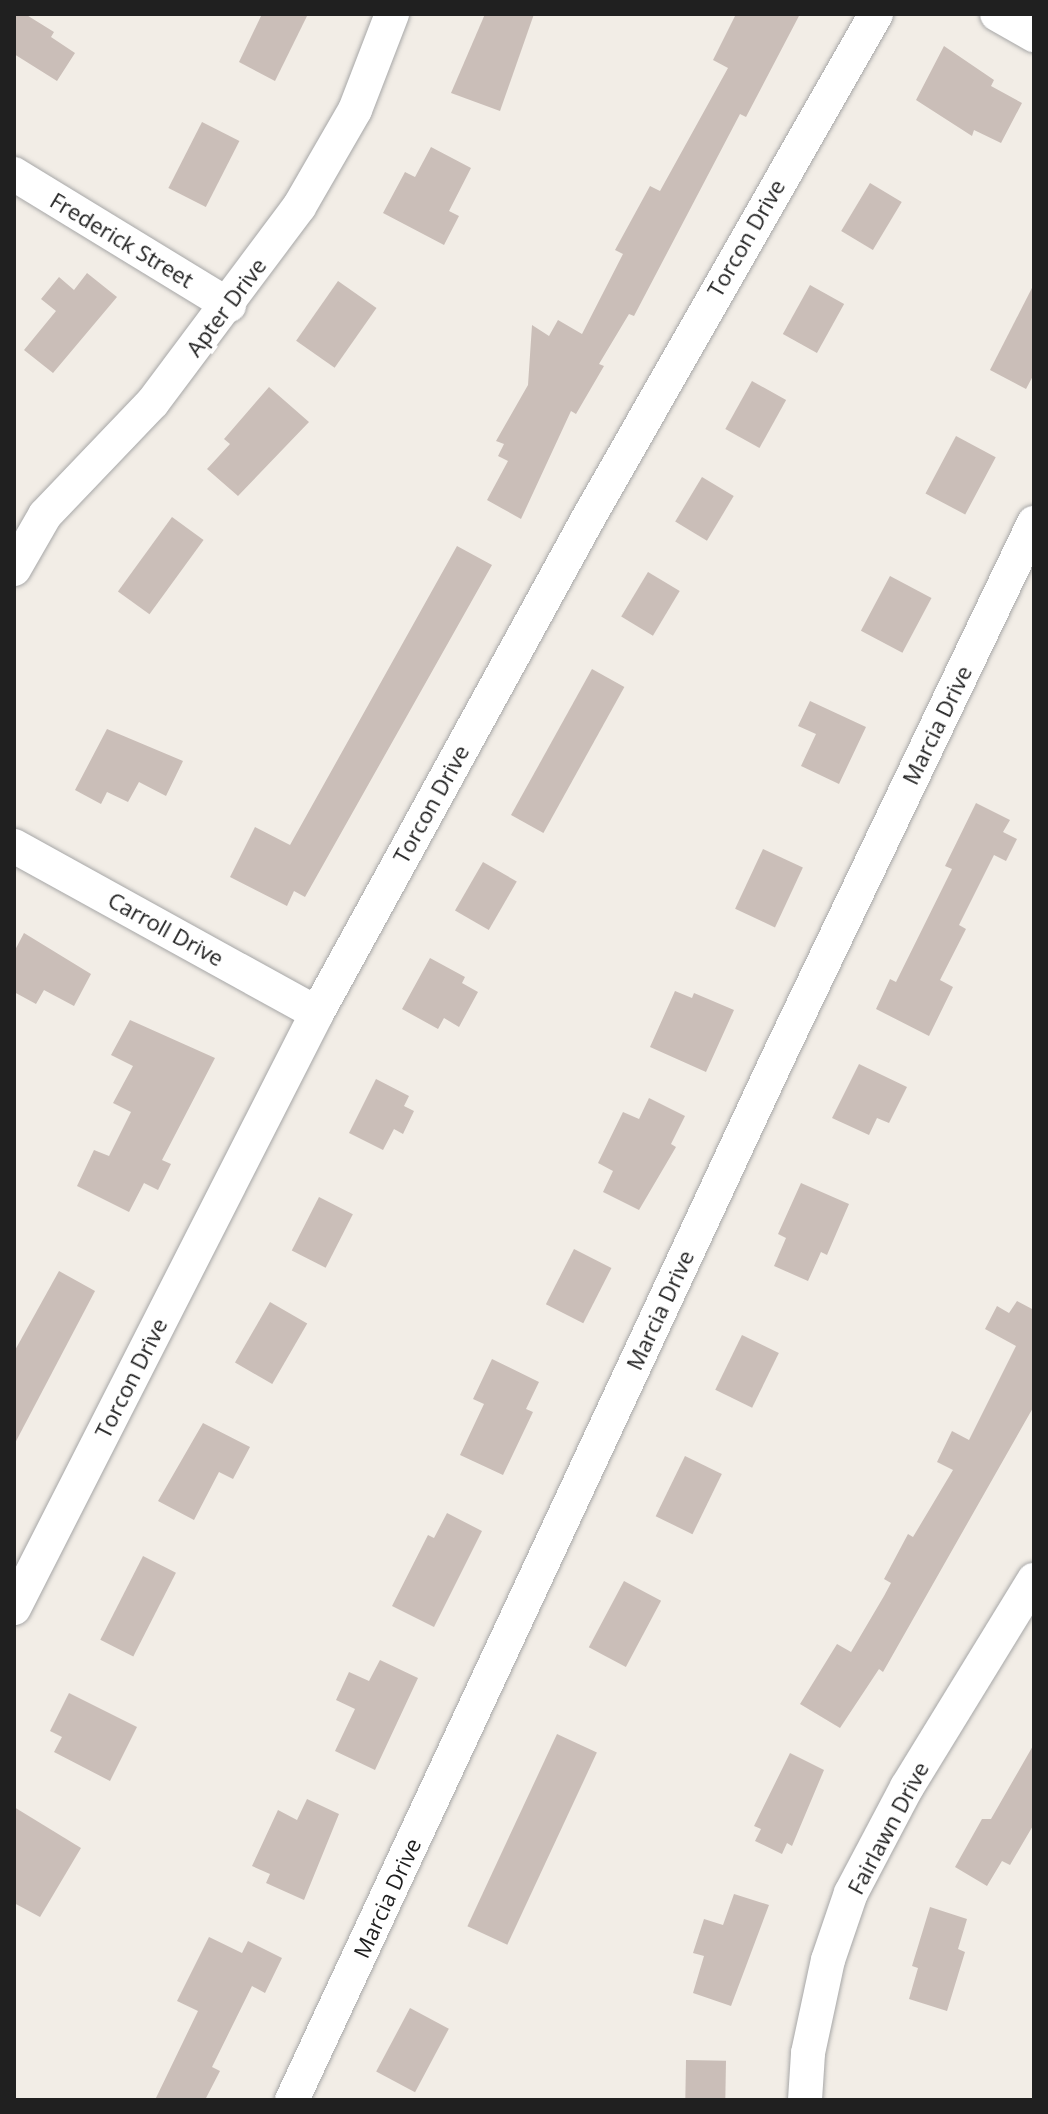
<!DOCTYPE html>
<style>
body{margin:0}
#map{position:relative;width:1048px;height:2114px;overflow:hidden;background:#f2ede6;font-family:"Open Sans",sans-serif}
div>[style]{position:absolute}
[style*='--x']{left:calc(var(--x)*1px);top:calc(var(--y)*1px);width:calc(var(--w)*1px);rotate:calc(var(--a)*1deg)}
.building>*{inset:0;background:#cabeb8;transform-origin:0 0}
.roads{filter:drop-shadow(0 0 2px #a7a7a7) drop-shadow(0 0 2px #a7a7a7)}
.minor>*{height:34px;margin:-17px;padding:0 17px;transform-origin:17px;border-radius:17px;background:#fff}
span{translate:-50% -50%;white-space:nowrap;text-align:center;line-height:1.15;-webkit-text-stroke:8px #fff;paint-order:stroke}
.street-label{font-size:22px;color:#202020}
.frame{position:absolute;inset:0;border:16px solid #202020;pointer-events:none}
</style>
<div id="map">
<div class="building">
<div style="clip-path:polygon(14px 14px,25px 14px,54px 32px,51px 37px,75px 53px,57px 81px,14px 54px)"></div>
<div style="clip-path:polygon(262px 14px,308px 14px,275px 81px,239px 62px)"></div>
<div style="clip-path:polygon(485px 14px,534px 14px,500px 111px,451px 93px)"></div>
<div style="clip-path:polygon(736px 14px,800px 14px,746px 117px,740px 114px,634px 316px,629px 314px,599px 364px,604px 366px,576px 414px,571px 411px,521px 519px,487px 500px,508px 461px,498px 456px,504px 444px,496px 441px,528px 385px,532px 325px,549px 336px,558px 320px,582px 334px,623px 254px,615px 250px,650px 186px,660px 191px,728px 68px,713px 60px)"></div>
<div style="clip-path:polygon(944px 46px,994px 80px,991px 86px,1022px 103px,1001px 143px,974px 130px,972px 136px,916px 100px)"></div>
<div style="left:202px;top:122px;width:42px;height:74px;rotate:27deg"></div>
<div style="clip-path:polygon(431px 147px,471px 168px,449px 211px,459px 216px,444px 245px,383px 213px,405px 172px,415px 177px)"></div>
<div style="left:870px;top:183px;width:37px;height:56px;rotate:31deg"></div>
<div style="clip-path:polygon(87px 273px,117px 297px,53px 373px,24px 350px,56px 311px,41px 299px,59px 277px,74px 290px)"></div>
<div style="left:338px;top:281px;width:47px;height:73px;rotate:35deg"></div>
<div style="clip-path:polygon(1034px 284px,1034px 374px,1026px 389px,990px 370px)"></div>
<div style="left:810px;top:285px;width:39px;height:56px;rotate:29deg"></div>
<div style="left:752px;top:381px;width:39px;height:55px;rotate:29deg"></div>
<div style="clip-path:polygon(269px 387px,309px 422px,238px 496px,207px 469px,230px 444px,224px 439px)"></div>
<div style="left:956px;top:436px;width:45px;height:65px;rotate:28deg"></div>
<div style="left:702px;top:477px;width:37px;height:52px;rotate:31deg"></div>
<div style="left:172px;top:517px;width:39px;height:92px;rotate:36deg"></div>
<div style="clip-path:polygon(457px 546px,492px 565px,305px 897px,294px 891px,287px 906px,230px 877px,255px 827px,290px 845px)"></div>
<div style="left:648px;top:572px;width:37px;height:52px;rotate:31deg"></div>
<div style="left:890px;top:576px;width:47px;height:62px;rotate:28deg"></div>
<div style="left:592px;top:669px;width:37px;height:167px;rotate:29deg"></div>
<div style="clip-path:polygon(810px 701px,866px 727px,839px 784px,801px 766px,816px 734px,798px 726px)"></div>
<div style="clip-path:polygon(107px 729px,183px 761px,166px 796px,139px 782px,128px 802px,107px 792px,101px 804px,75px 790px)"></div>
<div style="clip-path:polygon(976px 803px,1010px 820px,1003px 832px,1017px 839px,1006px 861px,994px 855px,959px 925px,966px 929px,940px 980px,953px 987px,929px 1036px,876px 1009px,890px 979px,896px 982px,952px 869px,945px 866px)"></div>
<div style="left:763px;top:849px;width:44px;height:66px;rotate:25deg"></div>
<div style="left:483px;top:862px;width:39px;height:56px;rotate:30deg"></div>
<div style="clip-path:polygon(24px 933px,91px 974px,74px 1006px,44px 990px,36px 1004px,14px 992px,14px 952px)"></div>
<div style="clip-path:polygon(430px 958px,465px 977px,462px 983px,478px 992px,459px 1027px,444px 1018px,438px 1029px,402px 1009px)"></div>
<div style="clip-path:polygon(675px 991px,692px 998px,694px 993px,734px 1010px,706px 1072px,650px 1047px)"></div>
<div style="clip-path:polygon(130px 1020px,215px 1058px,162px 1160px,171px 1164px,158px 1190px,144px 1183px,129px 1212px,77px 1186px,94px 1150px,109px 1156px,131px 1112px,113px 1103px,133px 1066px,111px 1055px)"></div>
<div style="clip-path:polygon(859px 1064px,907px 1087px,889px 1123px,877px 1118px,869px 1135px,832px 1118px)"></div>
<div style="clip-path:polygon(376px 1079px,409px 1096px,404px 1106px,414px 1111px,403px 1134px,394px 1129px,383px 1150px,349px 1133px)"></div>
<div style="clip-path:polygon(649px 1098px,685px 1116px,671px 1144px,676px 1147px,639px 1210px,603px 1192px,613px 1171px,598px 1163px,623px 1112px,639px 1119px)"></div>
<div style="clip-path:polygon(801px 1183px,849px 1204px,827px 1255px,821px 1252px,808px 1281px,774px 1266px,786px 1238px,778px 1234px)"></div>
<div style="left:319px;top:1197px;width:38px;height:60px;rotate:27deg"></div>
<div style="left:574px;top:1249px;width:42px;height:62px;rotate:27deg"></div>
<div style="clip-path:polygon(59px 1271px,95px 1291px,14px 1445px,14px 1352px)"></div>
<div style="clip-path:polygon(1017px 1301px,1034px 1310px,1034px 1406px,883px 1672px,879px 1669px,840px 1728px,800px 1704px,837px 1644px,851px 1652px,884px 1596px,891px 1583px,884px 1579px,908px 1534px,913px 1537px,953px 1470px,937px 1462px,952px 1431px,969px 1440px,1016px 1346px,985px 1329px,997px 1306px,1009px 1313px)"></div>
<div style="left:270px;top:1302px;width:43px;height:70px;rotate:30deg"></div>
<div style="left:742px;top:1335px;width:41px;height:61px;rotate:26deg"></div>
<div style="clip-path:polygon(492px 1359px,539px 1382px,526px 1409px,533px 1412px,503px 1475px,460px 1455px,484px 1404px,473px 1399px)"></div>
<div style="clip-path:polygon(203px 1423px,250px 1447px,233px 1479px,219px 1472px,194px 1520px,158px 1501px)"></div>
<div style="left:685px;top:1456px;width:41px;height:67px;rotate:26deg"></div>
<div style="clip-path:polygon(447px 1513px,482px 1531px,434px 1627px,392px 1606px,428px 1535px,434px 1538px)"></div>
<div style="left:143px;top:1556px;width:37px;height:94px;rotate:27deg"></div>
<div style="left:624px;top:1581px;width:42px;height:75px;rotate:28deg"></div>
<div style="clip-path:polygon(380px 1660px,418px 1678px,375px 1770px,335px 1751px,355px 1709px,336px 1700px,349px 1672px,369px 1681px)"></div>
<div style="clip-path:polygon(69px 1693px,137px 1727px,110px 1781px,54px 1752px,62px 1737px,50px 1731px)"></div>
<div style="left:557px;top:1734px;width:44px;height:212px;rotate:25deg"></div>
<div style="clip-path:polygon(1034px 1744px,1034px 1824px,1010px 1865px,1002px 1861px,987px 1886px,955px 1867px,982px 1819px,991px 1819px)"></div>
<div style="clip-path:polygon(790px 1753px,824px 1770px,792px 1846px,787px 1843px,782px 1854px,755px 1841px,761px 1829px,754px 1826px)"></div>
<div style="clip-path:polygon(307px 1799px,339px 1814px,304px 1900px,266px 1883px,270px 1874px,252px 1866px,278px 1810px,297px 1820px)"></div>
<div style="clip-path:polygon(14px 1807px,81px 1848px,40px 1917px,14px 1903px)"></div>
<div style="clip-path:polygon(734px 1894px,769px 1905px,731px 2006px,693px 1993px,704px 1956px,693px 1953px,704px 1919px,723px 1925px)"></div>
<div style="clip-path:polygon(930px 1907px,967px 1919px,958px 1949px,965px 1952px,947px 2011px,909px 1999px,918px 1968px,912px 1966px)"></div>
<div style="clip-path:polygon(209px 1937px,242px 1953px,248px 1941px,282px 1958px,265px 1993px,252px 1986px,212px 2067px,220px 2071px,205px 2100px,155px 2100px,198px 2011px,177px 2001px)"></div>
<div style="left:410px;top:2008px;width:44px;height:72px;rotate:28deg"></div>
<div style="left:686px;top:2060px;width:40px;height:40px;rotate:1deg"></div>
</div>
<div class="roads">
<div class="minor">
<div style="--x:997;--y:14;--w:43;--a:29.6"></div>
<div style="--x:14;--y:174;--w:252;--a:31.4"></div>
<div style="--x:14;--y:569;--w:62;--a:-60.1"></div>
<div style="--x:45;--y:515;--w:156;--a:-46.3"></div>
<div style="--x:153;--y:402;--w:244;--a:-53.2"></div>
<div style="--x:299;--y:207;--w:112;--a:-60"></div>
<div style="--x:355;--y:110;--w:103;--a:-68.9"></div>
<div style="--x:14;--y:846;--w:346;--a:28.9"></div>
<div style="--x:14;--y:1608;--w:668;--a:-63.01"></div>
<div style="--x:317;--y:1013;--w:568;--a:-61.27"></div>
<div style="--x:590;--y:515;--w:577;--a:-60.28"></div>
<div style="--x:292;--y:2100;--w:1143;--a:-65"></div>
<div style="--x:775;--y:1064;--w:600;--a:-64.42"></div>
<div style="--x:805;--y:2100;--w:47;--a:-86.3"></div>
<div style="--x:808;--y:2053;--w:95;--a:-77.9"></div>
<div style="--x:828;--y:1960;--w:71;--a:-71.1"></div>
<div style="--x:851;--y:1893;--w:120;--a:-62.2"></div>
<div style="--x:907;--y:1787;--w:243;--a:-58.5"></div>
</div>
</div>
<div class="street-label">
<span style="left:746px;top:238px;rotate:-60deg">Torcon Drive</span>
<span style="left:122px;top:240px;rotate:31deg">Frederick Street</span>
<span style="left:226px;top:307px;rotate:-53deg">Apter Drive</span>
<span style="left:937px;top:725px;rotate:-64deg">Marcia Drive</span>
<span style="left:431px;top:804px;rotate:-61deg">Torcon Drive</span>
<span style="left:166px;top:929px;rotate:29deg">Carroll Drive</span>
<span style="left:660px;top:1310px;rotate:-65deg">Marcia Drive</span>
<span style="left:131px;top:1378px;rotate:-63deg">Torcon Drive</span>
<span style="left:888px;top:1828px;rotate:-62deg">Fairlawn Drive</span>
<span style="left:387px;top:1898px;rotate:-65deg">Marcia Drive</span>
</div>
<div class="frame"></div>
</div>
